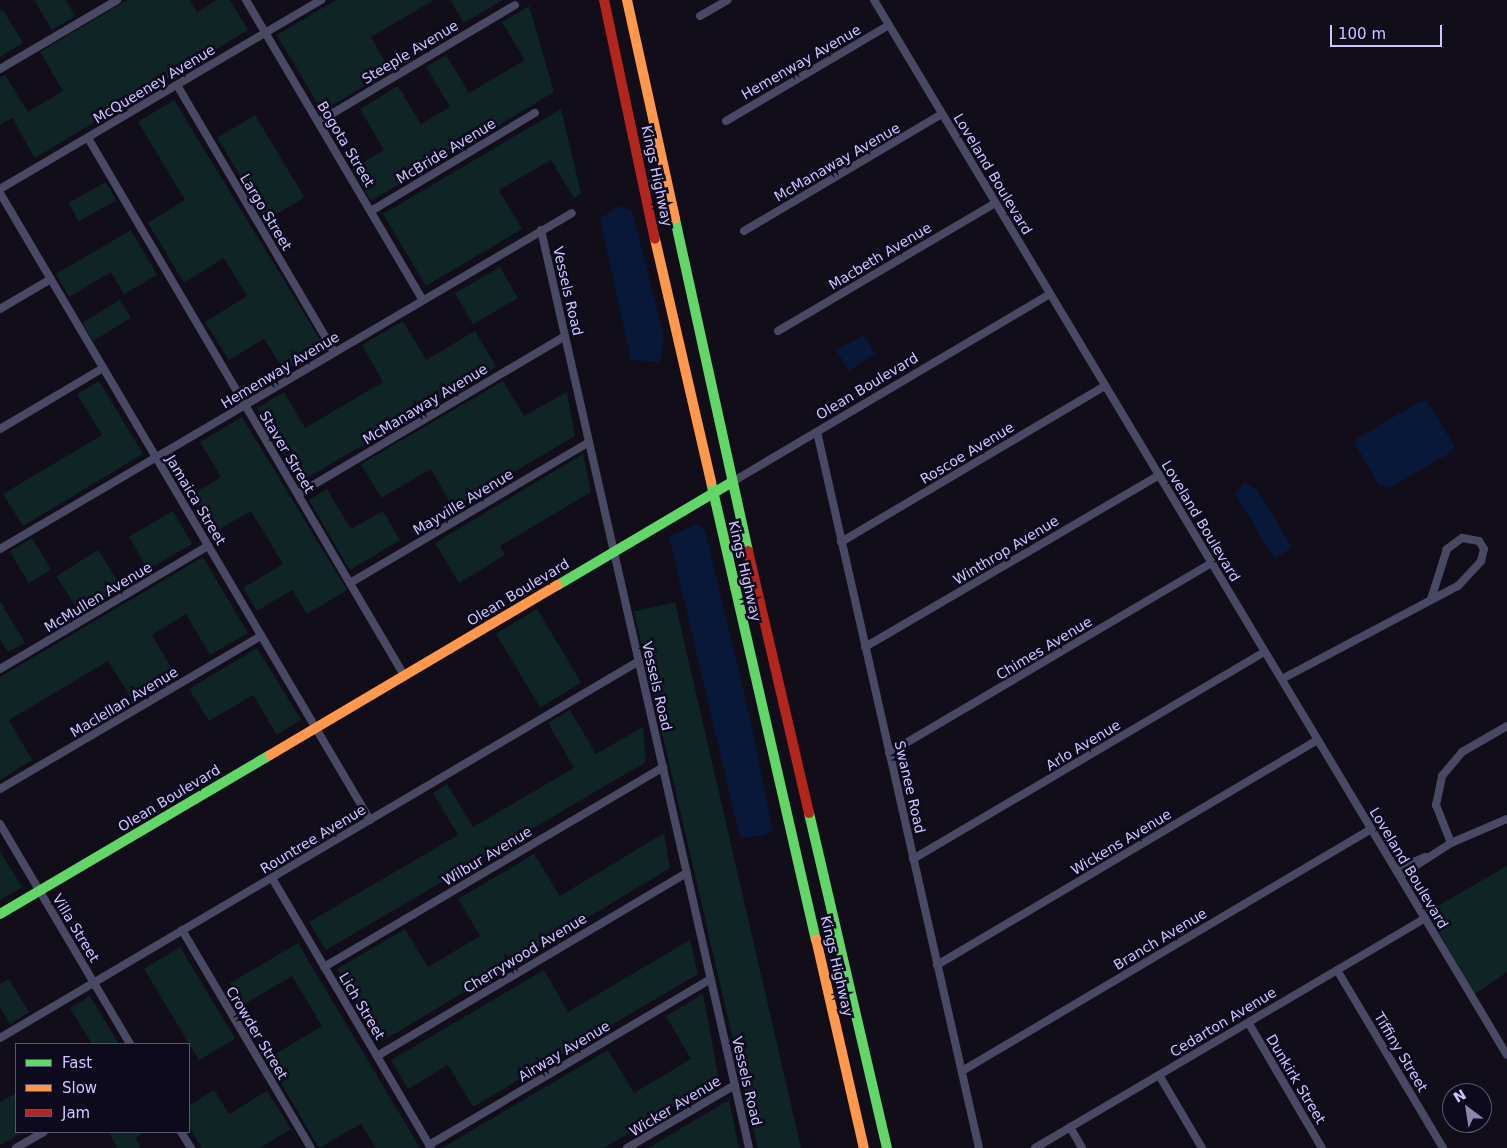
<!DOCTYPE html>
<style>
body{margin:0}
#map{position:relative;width:1507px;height:1148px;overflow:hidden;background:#110e1a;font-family:"DejaVu Sans",sans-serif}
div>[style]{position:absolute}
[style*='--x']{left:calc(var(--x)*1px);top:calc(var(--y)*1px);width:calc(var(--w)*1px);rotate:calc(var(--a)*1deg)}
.green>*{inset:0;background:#0e2425;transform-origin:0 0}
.water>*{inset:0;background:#071839}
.street>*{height:8px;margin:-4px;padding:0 4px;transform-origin:4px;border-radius:4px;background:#4a4963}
.fast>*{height:10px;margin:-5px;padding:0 5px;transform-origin:5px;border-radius:5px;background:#63d668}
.slow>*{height:10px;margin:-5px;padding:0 5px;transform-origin:5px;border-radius:5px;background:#ff974d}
.jam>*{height:10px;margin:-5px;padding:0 5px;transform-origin:5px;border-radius:5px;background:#b3261e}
span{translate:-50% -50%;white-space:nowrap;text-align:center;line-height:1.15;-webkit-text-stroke:5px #0e0a1e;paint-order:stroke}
.street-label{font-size:14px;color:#cec7ff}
.legend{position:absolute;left:15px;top:1043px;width:175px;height:90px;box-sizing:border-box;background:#0e0a1e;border:1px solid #5b5678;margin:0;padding:6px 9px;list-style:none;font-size:15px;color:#cec7ff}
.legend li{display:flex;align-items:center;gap:10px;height:25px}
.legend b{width:25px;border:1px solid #5b5678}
.north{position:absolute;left:1442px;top:1083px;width:50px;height:50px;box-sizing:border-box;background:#0e0a1e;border:1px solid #5b5678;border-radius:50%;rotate:329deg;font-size:14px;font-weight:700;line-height:20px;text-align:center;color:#cec7ff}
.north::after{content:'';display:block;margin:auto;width:18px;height:22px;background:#8c86af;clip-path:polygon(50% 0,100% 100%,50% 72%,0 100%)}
.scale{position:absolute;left:1330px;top:25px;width:112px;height:22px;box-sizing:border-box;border:2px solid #cec7ff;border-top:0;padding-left:6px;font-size:15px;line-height:18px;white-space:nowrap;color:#cec7ff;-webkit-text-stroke:4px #0e0a1e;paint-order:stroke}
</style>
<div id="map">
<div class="green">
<div style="clip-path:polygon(34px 0,66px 0,75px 16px,52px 30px)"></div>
<div style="clip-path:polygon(127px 0,190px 0,197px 12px,216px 0,230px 0,248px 30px,35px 158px,12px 118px,0 125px,0 78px,5px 75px,28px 112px,63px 91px,40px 52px)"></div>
<div style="clip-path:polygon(336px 0,434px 0,371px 37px,390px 71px,322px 111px,277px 35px)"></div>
<div style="clip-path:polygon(450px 0,503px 0,464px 23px)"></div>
<div style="clip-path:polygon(529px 6px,554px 92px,371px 201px,352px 169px,384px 150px,360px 109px,398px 86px,421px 124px,450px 107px,426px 67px,446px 55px,469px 93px,525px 60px,502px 22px)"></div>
<div style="clip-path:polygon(3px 10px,23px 43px,0 57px,0 12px)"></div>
<div style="clip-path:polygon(174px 100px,324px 346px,284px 370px,264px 339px,229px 360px,205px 322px,247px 296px,224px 258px,184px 283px,148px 223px,185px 200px,138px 122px)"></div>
<div style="clip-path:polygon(561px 109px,581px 193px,574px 198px,551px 160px,499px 190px,522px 229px,426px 286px,383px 214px)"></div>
<div style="left:255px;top:115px;width:96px;height:44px;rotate:59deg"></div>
<div style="left:106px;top:182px;width:21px;height:43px;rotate:61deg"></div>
<div style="clip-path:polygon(131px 230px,157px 275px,124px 294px,111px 272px,69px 297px,56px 274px)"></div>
<div style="left:500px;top:267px;width:36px;height:52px;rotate:60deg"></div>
<div style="left:120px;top:300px;width:21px;height:44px;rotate:59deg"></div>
<div style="clip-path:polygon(403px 321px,426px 360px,475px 331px,496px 367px,300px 482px,257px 408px,284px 392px,305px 428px,383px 382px,362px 345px)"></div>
<div style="clip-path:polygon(99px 381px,143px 454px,23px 526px,3px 494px,102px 435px,77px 394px)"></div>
<div style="clip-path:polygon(503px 381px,524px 416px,567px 392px,575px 436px,453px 508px,431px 469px,381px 498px,361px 464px)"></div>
<div style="clip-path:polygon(242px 417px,347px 590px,307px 614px,292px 590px,257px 611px,243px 588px,283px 564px,251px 511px,213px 533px,190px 496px,221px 477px,200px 442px)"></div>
<div style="clip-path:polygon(583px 454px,591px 492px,500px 546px,505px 555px,459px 583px,435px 543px)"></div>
<div style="clip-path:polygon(327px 489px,351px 529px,383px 511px,400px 540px,350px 570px,309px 500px)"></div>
<div style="left:173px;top:511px;width:38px;height:51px;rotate:60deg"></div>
<div style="left:32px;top:538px;width:37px;height:26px;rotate:59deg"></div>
<div style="left:98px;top:550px;width:44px;height:49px;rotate:58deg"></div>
<div style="clip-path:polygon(203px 557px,248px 633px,210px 655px,186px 614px,152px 635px,176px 676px,133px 701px,108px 661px,9px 720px,32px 760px,0 780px,0 677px)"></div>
<div style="clip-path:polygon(0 601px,25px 643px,8px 652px,0 639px)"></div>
<div style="left:675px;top:602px;width:560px;height:42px;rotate:77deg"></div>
<div style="left:537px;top:609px;width:86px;height:48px;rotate:59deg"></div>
<div style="clip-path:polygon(257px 648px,301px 720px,277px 735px,253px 695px,209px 721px,189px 689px)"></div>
<div style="clip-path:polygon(570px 710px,596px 754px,643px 727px,646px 762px,326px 950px,309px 922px,458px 835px,433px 793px,447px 784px,473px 827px,574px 768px,548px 723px)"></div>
<div style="clip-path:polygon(664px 833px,670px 868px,381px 1042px,337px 969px,405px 929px,428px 967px,480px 936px,458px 899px,534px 854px,560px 896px)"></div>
<div style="clip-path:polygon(0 851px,22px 887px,0 900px)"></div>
<div style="clip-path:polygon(1507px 866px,1507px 972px,1475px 994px,1424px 907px,1430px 904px,1436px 907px)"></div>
<div style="clip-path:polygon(690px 940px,698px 974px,473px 1107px,448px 1065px,408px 1089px,391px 1060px,544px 970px,568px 1012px)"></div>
<div style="clip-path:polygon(298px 943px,420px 1148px,376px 1148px,361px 1124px,319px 1148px,267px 1059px,322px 1026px,292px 976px,243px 1005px,230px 983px)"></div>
<div style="left:180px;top:947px;width:107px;height:42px;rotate:59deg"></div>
<div style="clip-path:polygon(9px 979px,29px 1012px,10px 1024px,0 1008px,0 984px)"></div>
<div style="clip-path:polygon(703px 994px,719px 1080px,604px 1148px,442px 1148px,608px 1050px,634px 1093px,691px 1059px,666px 1016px)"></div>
<div style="clip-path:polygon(90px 996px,119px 1044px,92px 1044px,70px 1008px)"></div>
<div style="clip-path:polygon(214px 1090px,229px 1114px,267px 1091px,291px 1129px,260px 1148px,202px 1148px,189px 1127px,189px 1106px)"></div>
<div style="clip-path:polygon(16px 1093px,16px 1132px,24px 1132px,0 1145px,0 1102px)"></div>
<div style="clip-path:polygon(729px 1100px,739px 1148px,648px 1148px)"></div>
<div style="clip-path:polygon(108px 1132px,145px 1132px,135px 1138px,141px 1148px,118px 1148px)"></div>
</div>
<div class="water">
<div style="clip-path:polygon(618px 206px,632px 210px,664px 337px,660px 362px,631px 360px,600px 219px)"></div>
<div style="clip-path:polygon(864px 335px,875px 353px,849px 371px,836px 350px)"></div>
<div style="clip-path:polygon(1421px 401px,1427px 402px,1454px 445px,1453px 451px,1389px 488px,1379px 485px,1355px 444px,1358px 438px)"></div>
<div style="clip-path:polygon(1244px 483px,1257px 489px,1292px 547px,1274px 559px,1235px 493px)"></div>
<div style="clip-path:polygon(696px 525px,704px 528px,707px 538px,750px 718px,773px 832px,761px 836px,740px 838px,669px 536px)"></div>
</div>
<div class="street">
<div style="--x:246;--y:0;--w:348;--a:59.5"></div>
<div style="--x:874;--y:0;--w:1230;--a:59.04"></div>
<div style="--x:700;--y:16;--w:32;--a:-30"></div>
<div style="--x:0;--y:69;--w:136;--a:-30.5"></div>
<div style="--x:177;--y:85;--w:310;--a:59.5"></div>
<div style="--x:726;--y:121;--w:189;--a:-30.5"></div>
<div style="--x:318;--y:122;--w:229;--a:-30.7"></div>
<div style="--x:88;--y:138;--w:623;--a:59.53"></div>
<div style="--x:0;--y:189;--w:373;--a:-30.5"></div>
<div style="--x:0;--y:193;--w:728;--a:59.45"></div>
<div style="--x:371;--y:211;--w:191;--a:-30.9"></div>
<div style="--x:541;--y:230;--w:941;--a:77.23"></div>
<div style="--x:744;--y:231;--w:230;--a:-30.6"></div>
<div style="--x:0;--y:309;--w:59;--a:-30.5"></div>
<div style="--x:778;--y:331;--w:252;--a:-30.5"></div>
<div style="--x:0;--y:429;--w:120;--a:-30.6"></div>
<div style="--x:817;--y:432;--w:734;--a:77.25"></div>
<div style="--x:732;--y:482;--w:369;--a:-30.6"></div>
<div style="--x:298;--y:494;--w:310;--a:-30.6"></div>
<div style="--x:841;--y:542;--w:307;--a:-30.6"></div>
<div style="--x:0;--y:549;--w:663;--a:-30.43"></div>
<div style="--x:350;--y:583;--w:277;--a:-30.5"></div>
<div style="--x:865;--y:647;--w:341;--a:-30.3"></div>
<div style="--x:0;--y:669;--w:242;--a:-30.6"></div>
<div style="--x:1282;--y:679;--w:199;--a:-27.9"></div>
<div style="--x:1458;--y:586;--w:34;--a:-47"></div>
<div style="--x:1481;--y:561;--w:12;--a:-76"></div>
<div style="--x:1484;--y:549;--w:9;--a:-122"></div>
<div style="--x:1479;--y:541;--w:17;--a:-170"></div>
<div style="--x:1462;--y:538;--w:19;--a:144"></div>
<div style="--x:1447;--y:549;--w:52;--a:107.7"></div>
<div style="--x:889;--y:753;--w:375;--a:-30.5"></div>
<div style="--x:0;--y:789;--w:303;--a:-30.4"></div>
<div style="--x:0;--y:824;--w:256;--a:59.4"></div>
<div style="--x:1451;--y:843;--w:41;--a:-111.5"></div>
<div style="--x:1436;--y:805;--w:30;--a:-78"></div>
<div style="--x:1442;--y:776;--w:31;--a:-50"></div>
<div style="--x:1462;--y:752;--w:52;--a:-30"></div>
<div style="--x:913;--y:859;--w:408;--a:-30.5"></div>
<div style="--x:1396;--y:870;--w:32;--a:-24"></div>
<div style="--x:1400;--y:876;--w:61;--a:-32.9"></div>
<div style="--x:1451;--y:843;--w:61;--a:-23.2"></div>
<div style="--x:272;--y:878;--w:313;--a:59.5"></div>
<div style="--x:182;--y:930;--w:253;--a:59.4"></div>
<div style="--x:937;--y:965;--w:442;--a:-30.6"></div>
<div style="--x:324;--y:967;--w:394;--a:-30.5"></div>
<div style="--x:1337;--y:970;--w:207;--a:59.2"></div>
<div style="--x:1248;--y:1022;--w:146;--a:59.6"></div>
<div style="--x:0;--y:1038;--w:742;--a:-30.54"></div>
<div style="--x:377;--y:1056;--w:360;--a:-30.6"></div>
<div style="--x:962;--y:1071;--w:475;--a:-30.6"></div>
<div style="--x:1159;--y:1075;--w:85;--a:59.5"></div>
<div style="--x:1070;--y:1127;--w:24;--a:60"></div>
<div style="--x:181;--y:1132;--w:19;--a:58"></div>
<div style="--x:429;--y:1145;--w:327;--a:-30.5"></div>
<div style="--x:16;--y:1148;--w:32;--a:-30"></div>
<div style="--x:627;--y:1148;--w:125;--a:-30.3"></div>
<div style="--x:1035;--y:1148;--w:453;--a:-30.5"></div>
</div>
<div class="fast">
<div style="--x:675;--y:219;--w:340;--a:77.6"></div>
<div style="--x:711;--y:482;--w:469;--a:77.1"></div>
<div style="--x:558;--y:585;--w:202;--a:-30.6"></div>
<div style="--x:809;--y:813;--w:344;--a:76.9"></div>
<div style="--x:0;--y:914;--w:313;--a:-30.5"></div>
</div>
<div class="slow">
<div style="--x:627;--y:0;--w:224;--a:77.6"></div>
<div style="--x:655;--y:239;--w:249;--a:77"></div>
<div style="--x:270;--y:755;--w:334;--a:-30.6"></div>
<div style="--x:816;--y:939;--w:214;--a:77.1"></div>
</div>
<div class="jam">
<div style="--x:604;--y:0;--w:244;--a:78"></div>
<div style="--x:748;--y:551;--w:269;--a:76.9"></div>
</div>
<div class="street-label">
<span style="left:410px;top:52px;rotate:-31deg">Steeple Avenue</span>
<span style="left:801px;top:62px;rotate:-30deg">Hemenway Avenue</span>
<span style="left:154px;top:84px;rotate:-31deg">McQueeney Avenue</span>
<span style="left:346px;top:144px;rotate:59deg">Bogota Street</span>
<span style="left:446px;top:151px;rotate:-31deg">McBride Avenue</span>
<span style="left:837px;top:162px;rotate:-30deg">McManaway Avenue</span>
<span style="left:993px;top:174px;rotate:59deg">Loveland Boulevard</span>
<span style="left:657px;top:176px;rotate:78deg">Kings Highway</span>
<span style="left:266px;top:212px;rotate:59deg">Largo Street</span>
<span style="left:880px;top:256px;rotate:-31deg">Macbeth Avenue</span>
<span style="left:568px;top:291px;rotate:77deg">Vessels Road</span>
<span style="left:280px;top:370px;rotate:-31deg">Hemenway Avenue</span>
<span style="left:867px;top:386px;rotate:-31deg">Olean Boulevard</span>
<span style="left:425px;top:404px;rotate:-31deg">McManaway Avenue</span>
<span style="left:287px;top:452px;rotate:59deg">Staver Street</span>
<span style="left:967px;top:453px;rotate:-31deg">Roscoe Avenue</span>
<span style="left:196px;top:500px;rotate:59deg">Jamaica Street</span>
<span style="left:463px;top:502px;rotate:-31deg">Mayville Avenue</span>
<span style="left:1201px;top:521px;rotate:59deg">Loveland Boulevard</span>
<span style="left:1006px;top:550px;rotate:-31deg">Winthrop Avenue</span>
<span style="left:745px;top:571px;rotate:77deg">Kings Highway</span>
<span style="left:518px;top:592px;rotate:-31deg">Olean Boulevard</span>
<span style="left:98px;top:597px;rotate:-31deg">McMullen Avenue</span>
<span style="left:1044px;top:648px;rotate:-31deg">Chimes Avenue</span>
<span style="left:657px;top:686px;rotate:77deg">Vessels Road</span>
<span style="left:124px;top:702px;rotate:-31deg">Maclellan Avenue</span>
<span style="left:1083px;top:745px;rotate:-31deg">Arlo Avenue</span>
<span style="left:910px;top:787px;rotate:77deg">Swanee Road</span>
<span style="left:169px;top:798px;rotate:-31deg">Olean Boulevard</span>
<span style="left:313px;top:839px;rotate:-31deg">Rountree Avenue</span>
<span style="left:1121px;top:842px;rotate:-31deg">Wickens Avenue</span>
<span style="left:487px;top:856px;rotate:-31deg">Wilbur Avenue</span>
<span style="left:1409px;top:868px;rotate:59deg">Loveland Boulevard</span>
<span style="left:76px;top:928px;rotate:59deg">Villa Street</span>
<span style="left:1160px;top:939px;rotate:-31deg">Branch Avenue</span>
<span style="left:525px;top:953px;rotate:-31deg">Cherrywood Avenue</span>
<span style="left:837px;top:966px;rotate:77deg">Kings Highway</span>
<span style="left:362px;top:1006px;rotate:59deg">Lich Street</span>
<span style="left:1223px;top:1022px;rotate:-31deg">Cedarton Avenue</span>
<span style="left:257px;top:1033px;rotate:59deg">Crowder Street</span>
<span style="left:564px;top:1051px;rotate:-31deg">Airway Avenue</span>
<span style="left:1401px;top:1052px;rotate:59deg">Tiffiny Street</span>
<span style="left:1296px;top:1079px;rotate:59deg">Dunkirk Street</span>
<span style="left:747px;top:1081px;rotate:77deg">Vessels Road</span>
<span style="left:675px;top:1106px;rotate:-31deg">Wicker Avenue</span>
</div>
<ul class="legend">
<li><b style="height:6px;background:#63d668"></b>Fast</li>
<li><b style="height:6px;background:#ff974d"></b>Slow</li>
<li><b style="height:6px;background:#b3261e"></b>Jam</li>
</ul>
<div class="north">N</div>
<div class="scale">100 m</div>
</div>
